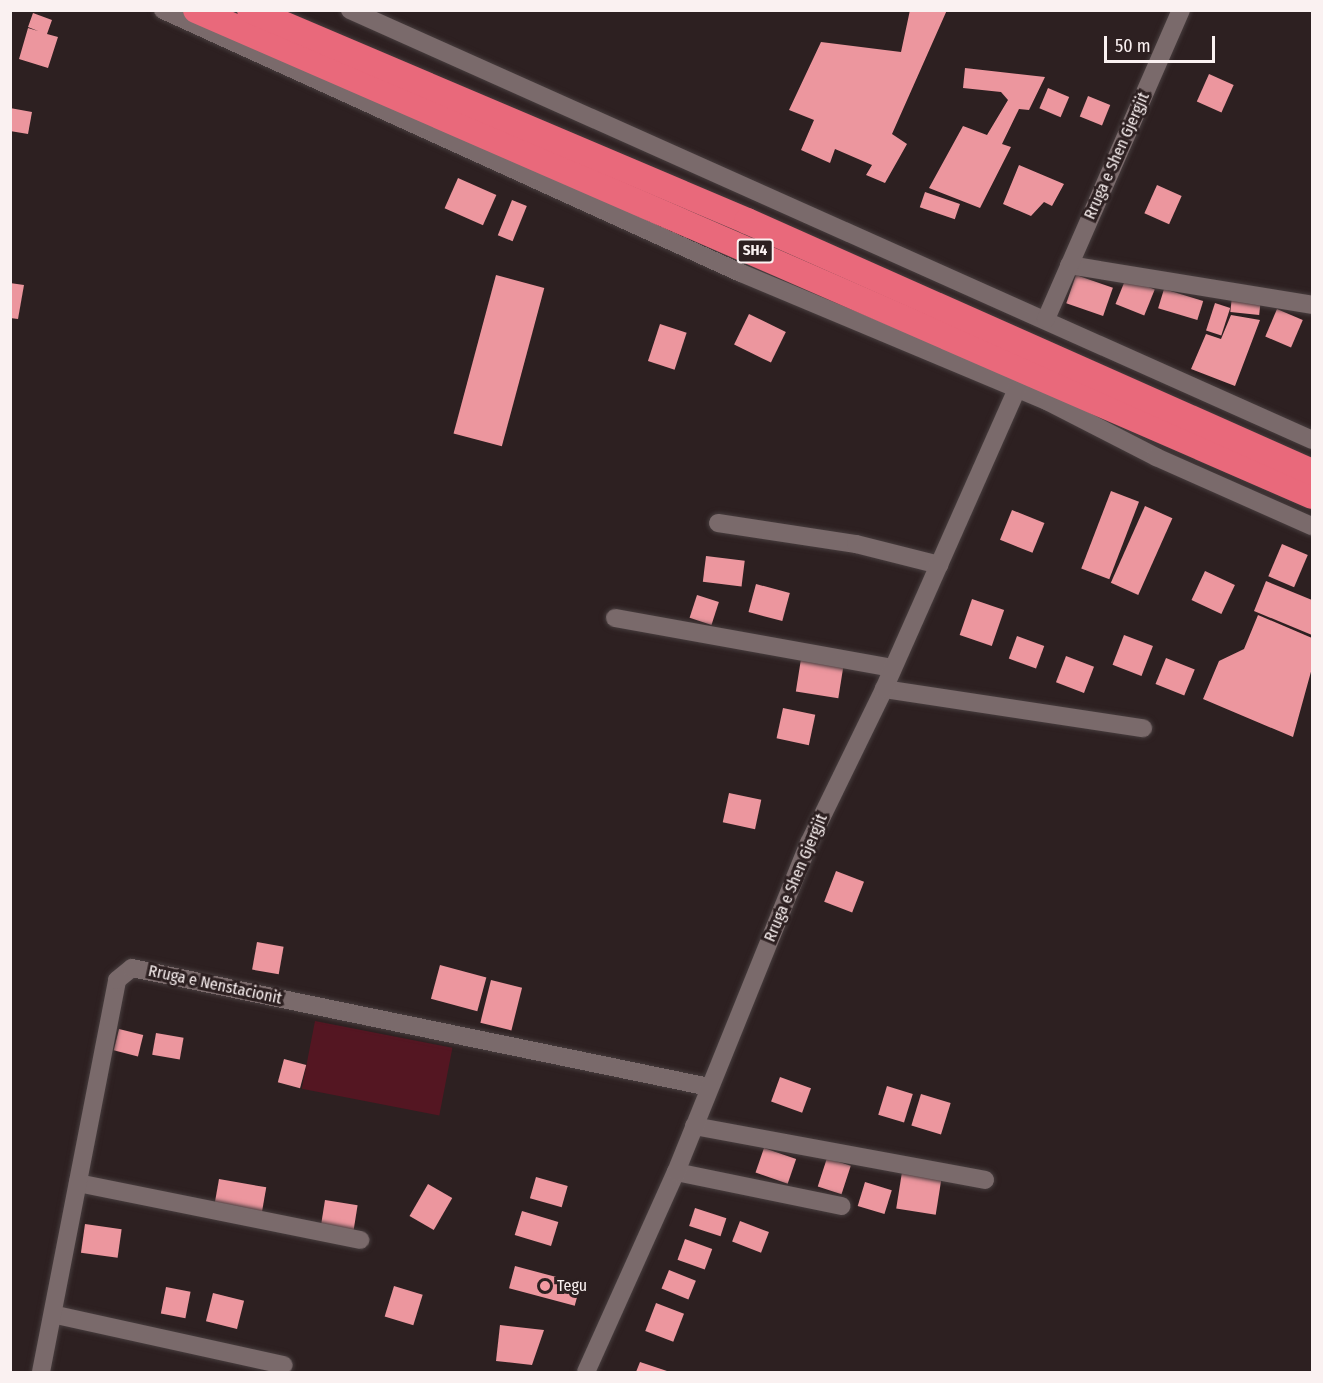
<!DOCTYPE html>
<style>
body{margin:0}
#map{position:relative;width:1323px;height:1383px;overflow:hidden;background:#2d2021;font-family:"Fira Sans Condensed",sans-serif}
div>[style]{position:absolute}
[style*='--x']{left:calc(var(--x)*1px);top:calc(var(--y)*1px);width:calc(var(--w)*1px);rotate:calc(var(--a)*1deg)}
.green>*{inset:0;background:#541622;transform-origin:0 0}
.building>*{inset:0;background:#ec969e;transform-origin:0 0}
.roads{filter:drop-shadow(0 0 2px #473d3e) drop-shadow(0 0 2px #473d3e)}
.minor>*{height:18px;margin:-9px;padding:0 9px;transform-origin:9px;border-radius:9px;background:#7a6a6b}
.highway>*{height:26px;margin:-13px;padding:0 13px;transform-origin:13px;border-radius:13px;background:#e9697b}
.dots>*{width:16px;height:16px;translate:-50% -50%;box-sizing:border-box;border:3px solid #2d2021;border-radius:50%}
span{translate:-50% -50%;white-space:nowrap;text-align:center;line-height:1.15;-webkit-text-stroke:6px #2d2021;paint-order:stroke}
.shield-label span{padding:2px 4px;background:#2d2021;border:2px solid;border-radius:4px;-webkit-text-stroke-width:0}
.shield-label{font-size:15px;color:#faf1f1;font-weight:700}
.street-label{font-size:16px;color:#faf1f1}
.poi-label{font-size:16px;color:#faf1f1}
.left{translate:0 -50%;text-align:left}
.frame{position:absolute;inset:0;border:12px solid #faf1f1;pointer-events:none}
.scale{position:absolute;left:1104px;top:36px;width:111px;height:27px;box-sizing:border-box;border:3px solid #faf1f1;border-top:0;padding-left:8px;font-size:18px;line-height:21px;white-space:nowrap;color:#faf1f1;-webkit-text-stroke:4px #2d2021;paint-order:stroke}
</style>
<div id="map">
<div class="green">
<div style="left:315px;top:1021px;width:140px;height:69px;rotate:11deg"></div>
</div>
<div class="building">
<div style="clip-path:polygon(910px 10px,947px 10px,892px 134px,907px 144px,885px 183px,866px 175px,872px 165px,835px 149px,830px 163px,801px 150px,814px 120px,789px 110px,821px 42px,901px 52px)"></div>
<div style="clip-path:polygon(33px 13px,52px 20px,47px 34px,58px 37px,48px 68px,19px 59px,28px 28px,38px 31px,28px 27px)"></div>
<div style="clip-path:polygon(965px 68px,1045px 77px,1029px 110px,1019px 109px,1002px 144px,1011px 147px,980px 208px,929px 188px,963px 126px,987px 135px,1008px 100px,1001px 92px,963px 88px)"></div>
<div style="left:1209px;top:74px;width:27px;height:30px;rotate:24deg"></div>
<div style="left:1048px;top:88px;width:23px;height:22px;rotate:23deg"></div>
<div style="left:1088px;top:96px;width:24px;height:22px;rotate:22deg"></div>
<div style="clip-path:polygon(10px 108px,32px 112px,28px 134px,10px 131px)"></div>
<div style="clip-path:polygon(1019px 165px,1064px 184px,1052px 206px,1044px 202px,1031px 216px,1003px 204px)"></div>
<div style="left:458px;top:178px;width:42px;height:33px;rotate:24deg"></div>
<div style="left:1157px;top:185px;width:27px;height:31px;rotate:24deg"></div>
<div style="left:925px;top:192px;width:37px;height:16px;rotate:19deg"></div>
<div style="left:512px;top:200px;width:16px;height:38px;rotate:22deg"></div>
<div style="left:496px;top:275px;width:50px;height:164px;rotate:15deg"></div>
<div style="left:1076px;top:275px;width:39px;height:30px;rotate:19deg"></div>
<div style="left:1126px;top:278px;width:31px;height:28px;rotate:22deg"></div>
<div style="clip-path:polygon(10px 283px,24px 285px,18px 319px,10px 318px)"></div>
<div style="left:1164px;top:289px;width:41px;height:20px;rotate:17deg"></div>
<div style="left:1232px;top:296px;width:29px;height:16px;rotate:6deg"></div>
<div style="left:1215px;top:303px;width:16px;height:29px;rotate:18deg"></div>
<div style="left:1277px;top:309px;width:28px;height:30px;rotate:23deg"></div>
<div style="left:749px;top:314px;width:41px;height:34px;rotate:26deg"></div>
<div style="clip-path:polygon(1231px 315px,1260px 320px,1235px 386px,1191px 369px,1206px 334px,1221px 339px)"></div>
<div style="left:660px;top:324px;width:28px;height:39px;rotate:18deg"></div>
<div style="left:1111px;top:491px;width:30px;height:83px;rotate:21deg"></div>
<div style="left:1145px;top:506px;width:30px;height:84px;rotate:24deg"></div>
<div style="left:1012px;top:510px;width:35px;height:32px;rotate:22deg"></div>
<div style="left:1282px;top:544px;width:28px;height:35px;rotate:23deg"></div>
<div style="left:706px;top:556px;width:39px;height:26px;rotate:7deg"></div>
<div style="left:1205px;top:571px;width:33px;height:32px;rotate:25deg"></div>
<div style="clip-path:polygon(1266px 581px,1312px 600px,1312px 635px,1254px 611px)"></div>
<div style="left:756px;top:584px;width:35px;height:29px;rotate:15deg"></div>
<div style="left:697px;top:595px;width:23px;height:24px;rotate:18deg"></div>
<div style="left:972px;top:599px;width:34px;height:38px;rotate:19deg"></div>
<div style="clip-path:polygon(1258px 615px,1312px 638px,1312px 668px,1293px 737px,1203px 699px,1219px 661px,1244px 649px)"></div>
<div style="left:1124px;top:635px;width:31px;height:32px;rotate:21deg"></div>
<div style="left:1017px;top:636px;width:29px;height:24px;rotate:20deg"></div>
<div style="left:1066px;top:656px;width:30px;height:28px;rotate:21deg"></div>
<div style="left:1166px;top:658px;width:31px;height:28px;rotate:22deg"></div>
<div style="left:801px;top:659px;width:43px;height:33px;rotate:9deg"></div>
<div style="left:783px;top:708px;width:33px;height:31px;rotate:12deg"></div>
<div style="left:729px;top:793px;width:33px;height:30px;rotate:12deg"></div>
<div style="left:836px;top:871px;width:30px;height:33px;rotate:21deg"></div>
<div style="left:257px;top:942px;width:27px;height:28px;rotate:10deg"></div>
<div style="left:440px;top:965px;width:48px;height:35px;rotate:15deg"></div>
<div style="left:491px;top:980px;width:32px;height:44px;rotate:14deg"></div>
<div style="left:119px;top:1029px;width:25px;height:22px;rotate:14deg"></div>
<div style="left:156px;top:1033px;width:28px;height:22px;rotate:10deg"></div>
<div style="left:284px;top:1059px;width:23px;height:24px;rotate:15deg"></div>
<div style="left:780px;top:1077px;width:33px;height:26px;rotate:20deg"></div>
<div style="left:887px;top:1086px;width:27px;height:30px;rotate:17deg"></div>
<div style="left:921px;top:1094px;width:31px;height:33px;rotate:17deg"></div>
<div style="left:764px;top:1148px;width:34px;height:26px;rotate:19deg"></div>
<div style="left:827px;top:1158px;width:25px;height:30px;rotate:18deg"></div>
<div style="left:902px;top:1172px;width:40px;height:37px;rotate:9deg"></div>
<div style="left:536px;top:1177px;width:33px;height:22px;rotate:16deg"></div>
<div style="left:219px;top:1179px;width:48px;height:26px;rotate:10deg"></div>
<div style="left:865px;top:1182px;width:28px;height:25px;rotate:17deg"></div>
<div style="left:428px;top:1184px;width:28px;height:37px;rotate:30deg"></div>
<div style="left:325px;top:1200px;width:33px;height:26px;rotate:9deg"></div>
<div style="left:695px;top:1208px;width:33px;height:19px;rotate:18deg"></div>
<div style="left:522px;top:1211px;width:38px;height:25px;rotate:17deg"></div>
<div style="left:740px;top:1221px;width:31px;height:22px;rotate:21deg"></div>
<div style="left:85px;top:1224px;width:37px;height:29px;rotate:8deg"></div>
<div style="left:685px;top:1239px;width:29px;height:22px;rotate:20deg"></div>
<div style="left:515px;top:1266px;width:68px;height:23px;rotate:15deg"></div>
<div style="left:669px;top:1270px;width:29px;height:20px;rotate:22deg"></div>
<div style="left:394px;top:1286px;width:30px;height:32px;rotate:17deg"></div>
<div style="left:166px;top:1287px;width:25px;height:27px;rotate:11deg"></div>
<div style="left:213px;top:1293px;width:32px;height:29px;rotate:14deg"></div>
<div style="left:656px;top:1303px;width:30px;height:30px;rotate:21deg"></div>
<div style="clip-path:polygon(500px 1325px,544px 1330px,532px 1365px,496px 1361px)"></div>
<div style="clip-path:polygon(640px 1362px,670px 1372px,636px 1372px)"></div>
</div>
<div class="roads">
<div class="minor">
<div style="--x:163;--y:10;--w:635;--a:24.47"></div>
<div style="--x:741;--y:273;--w:332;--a:22.7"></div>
<div style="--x:1047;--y:401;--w:123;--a:27.2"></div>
<div style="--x:1156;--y:457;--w:171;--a:23.9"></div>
<div style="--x:350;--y:10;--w:1054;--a:24.08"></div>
<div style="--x:1069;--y:265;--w:246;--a:9.3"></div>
<div style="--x:1046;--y:319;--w:337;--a:-66.4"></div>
<div style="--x:718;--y:523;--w:140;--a:8.7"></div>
<div style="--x:856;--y:544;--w:86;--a:14.2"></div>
<div style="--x:615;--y:618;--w:282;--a:10.2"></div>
<div style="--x:884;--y:689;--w:262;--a:8.6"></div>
<div style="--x:694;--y:1126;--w:296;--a:10.5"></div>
<div style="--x:676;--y:1172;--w:169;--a:11.6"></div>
<div style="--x:78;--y:1183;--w:288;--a:11.4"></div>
<div style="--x:56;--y:1315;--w:233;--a:12.4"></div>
<div style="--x:41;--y:1372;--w:399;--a:-79"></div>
<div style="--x:117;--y:980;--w:19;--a:-39"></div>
<div style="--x:132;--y:968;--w:589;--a:11.65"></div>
<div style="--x:586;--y:1372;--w:219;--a:-65.8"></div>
<div style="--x:676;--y:1172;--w:355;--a:-68"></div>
<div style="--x:809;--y:843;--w:171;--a:-64"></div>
<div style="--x:884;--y:689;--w:328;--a:-66.1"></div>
</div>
<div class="highway">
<div style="--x:196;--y:10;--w:1217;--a:23.53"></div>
<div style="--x:250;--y:10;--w:540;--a:23"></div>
<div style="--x:747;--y:221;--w:618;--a:23.95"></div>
</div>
</div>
<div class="dots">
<div style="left:545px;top:1286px;background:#f49aa3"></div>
</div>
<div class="shield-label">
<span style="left:755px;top:251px">SH4</span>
</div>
<div class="street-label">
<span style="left:1117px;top:156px;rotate:-66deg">Rruga e Shen Gjergjit</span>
<span style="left:796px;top:878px;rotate:-67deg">Rruga e Shen Gjergjit</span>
<span style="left:215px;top:985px;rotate:12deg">Rruga e Nenstacionit</span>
</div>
<div class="poi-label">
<span class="left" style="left:557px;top:1286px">Tegu</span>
</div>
<div class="frame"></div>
<div class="scale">50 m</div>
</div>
